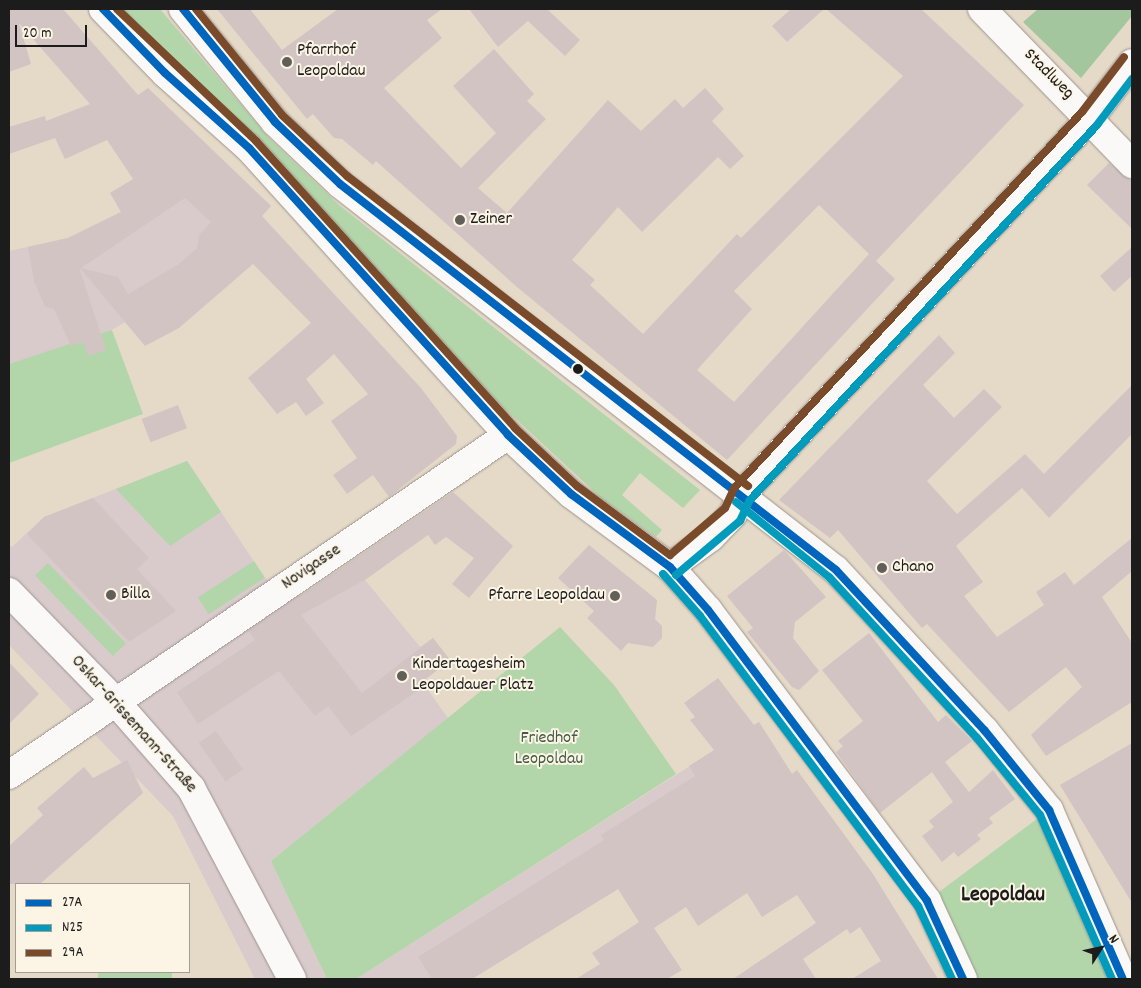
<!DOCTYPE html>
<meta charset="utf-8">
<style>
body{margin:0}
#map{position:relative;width:1141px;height:988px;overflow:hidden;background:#e5d9c8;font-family:Dekko,sans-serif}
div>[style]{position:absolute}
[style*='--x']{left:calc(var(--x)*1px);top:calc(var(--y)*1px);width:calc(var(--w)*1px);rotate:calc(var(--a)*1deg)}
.industrial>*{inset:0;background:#d9cacc}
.green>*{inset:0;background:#b2d6aa;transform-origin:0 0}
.forest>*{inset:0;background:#a4c69e}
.building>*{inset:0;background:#d3c4c4;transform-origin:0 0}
.roads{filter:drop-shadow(0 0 1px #9c958c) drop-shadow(0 0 1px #9c958c)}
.minor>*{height:28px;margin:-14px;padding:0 14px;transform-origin:14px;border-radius:14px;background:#fbf9f7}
.bus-1>*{height:8px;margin:-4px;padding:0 4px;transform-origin:4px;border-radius:4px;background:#0065bd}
.bus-2>*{height:8px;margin:-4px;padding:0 4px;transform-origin:4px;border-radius:4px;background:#039bbc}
.bus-3>*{height:8px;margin:-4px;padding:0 4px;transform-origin:4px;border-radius:4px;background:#7a4b2a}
.dots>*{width:14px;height:14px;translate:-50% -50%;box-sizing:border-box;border:2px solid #fcf5e5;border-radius:50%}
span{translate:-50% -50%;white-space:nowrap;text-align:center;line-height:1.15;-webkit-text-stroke:4px #fcf5e5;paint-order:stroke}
.poi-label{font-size:18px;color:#1c1c1c}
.left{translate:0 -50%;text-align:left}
.right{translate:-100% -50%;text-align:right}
.street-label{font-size:18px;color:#1c1c1c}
.park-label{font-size:18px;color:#425c45}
.district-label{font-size:22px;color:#1c1c1c;font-weight:700}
.frame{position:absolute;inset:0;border:10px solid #1c1c1c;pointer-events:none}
.legend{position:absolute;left:15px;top:883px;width:175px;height:90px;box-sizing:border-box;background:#fcf5e5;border:1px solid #a29e95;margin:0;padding:6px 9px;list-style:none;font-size:15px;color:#1c1c1c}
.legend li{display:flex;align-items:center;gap:10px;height:25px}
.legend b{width:25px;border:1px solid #a29e95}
.north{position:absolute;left:1076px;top:923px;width:50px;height:50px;-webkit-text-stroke:4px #fcf5e5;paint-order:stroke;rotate:55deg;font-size:14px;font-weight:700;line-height:20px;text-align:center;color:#1c1c1c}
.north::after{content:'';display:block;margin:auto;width:18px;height:22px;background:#1c1c1c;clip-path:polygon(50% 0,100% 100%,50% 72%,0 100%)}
.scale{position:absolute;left:15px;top:25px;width:72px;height:22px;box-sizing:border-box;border:2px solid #1c1c1c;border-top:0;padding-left:6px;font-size:15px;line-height:18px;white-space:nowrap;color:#1c1c1c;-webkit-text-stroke:4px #fcf5e5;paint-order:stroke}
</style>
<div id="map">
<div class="industrial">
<div style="clip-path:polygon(207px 147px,271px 206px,174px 294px,101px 336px,9px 364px,9px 251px,68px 238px,121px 212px)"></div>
<div style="clip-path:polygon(187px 461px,265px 578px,297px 591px,311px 609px,365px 580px,420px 647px,433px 638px,450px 660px,422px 682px,448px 718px,271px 861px,327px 979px,255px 979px,173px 816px,9px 645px,9px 545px,12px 547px,44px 517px)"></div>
<div style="clip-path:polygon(759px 722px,792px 774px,618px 889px,472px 979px,356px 979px)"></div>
</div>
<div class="green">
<div style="clip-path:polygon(114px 9px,160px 9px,269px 138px,339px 205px,700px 490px,683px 508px,640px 473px,622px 495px,662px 530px,656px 537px,600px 497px,503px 407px,262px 145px)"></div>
<div style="clip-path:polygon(112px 330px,143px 414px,9px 463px,9px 364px)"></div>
<div style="clip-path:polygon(187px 461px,221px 512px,170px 546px,116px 489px)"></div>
<div style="left:254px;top:561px;width:20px;height:67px;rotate:57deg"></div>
<div style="left:48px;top:563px;width:112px;height:18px;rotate:46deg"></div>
<div style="clip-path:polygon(560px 627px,614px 685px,676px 774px,356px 979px,327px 979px,271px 861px)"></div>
<div style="clip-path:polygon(1049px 810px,1123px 979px,963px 979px,927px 901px)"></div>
<div style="left:98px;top:972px;width:74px;height:8px"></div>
</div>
<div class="forest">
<div style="clip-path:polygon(1038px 9px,1132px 9px,1132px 16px,1081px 78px,1023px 22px)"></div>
</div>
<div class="building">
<div style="clip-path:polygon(evenodd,9px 9px,63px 9px,138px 95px,148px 88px,271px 206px,262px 216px,421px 388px,457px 436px,456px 444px,389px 497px,373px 475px,347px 494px,333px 475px,357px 458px,331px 421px,368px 394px,334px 354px,306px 379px,324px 403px,306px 416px,296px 402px,277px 414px,248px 378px,311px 323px,253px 264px,179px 328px,145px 346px,79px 267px,106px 350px,88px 356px,83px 342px,71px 346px,54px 309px,45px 307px,34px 281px,28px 247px,68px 238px,121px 212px,110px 193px,133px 179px,107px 140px,65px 159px,55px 138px,9px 154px,9px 127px,45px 116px,46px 121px,90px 104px,19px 23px,31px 64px,9px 72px,9px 9px,185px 198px,211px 222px,199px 235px,197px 248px,179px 264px,128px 294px,118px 277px,81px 268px,185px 198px)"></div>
<div style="clip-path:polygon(evenodd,217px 9px,250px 9px,282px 50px,338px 9px,442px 9px,427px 20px,442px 38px,384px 88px,461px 168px,496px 133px,453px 86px,494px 49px,534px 94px,527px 101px,546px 119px,478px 188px,507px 213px,608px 100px,641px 131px,675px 99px,683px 108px,705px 88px,724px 109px,712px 121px,744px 156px,730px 169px,718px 157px,642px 232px,618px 207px,572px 260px,595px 280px,590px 285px,643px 334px,737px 234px,741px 238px,903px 76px,826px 9px,921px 9px,1024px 105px,876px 261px,895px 279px,727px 460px,517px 287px,376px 161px,373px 165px,342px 139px,334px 138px,313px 114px,307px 119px,217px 9px,819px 205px,869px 254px,734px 402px,697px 370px,752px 309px,734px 291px,819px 205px)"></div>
<div style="clip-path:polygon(469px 9px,547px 9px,580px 40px,565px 56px,528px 21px,498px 47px)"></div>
<div style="clip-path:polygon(791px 9px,824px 9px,787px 42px,772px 26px)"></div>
<div style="clip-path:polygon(1109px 163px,1132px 181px,1132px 229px,1087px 185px)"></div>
<div style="clip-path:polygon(1132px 247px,1132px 276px,1114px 292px,1100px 276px)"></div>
<div style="clip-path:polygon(939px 335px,955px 353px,923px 385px,954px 418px,984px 389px,1002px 407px,927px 481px,957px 514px,1025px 454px,1044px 474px,1132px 385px,1132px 434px,1049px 518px,1022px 488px,956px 546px,983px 582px,964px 596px,997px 637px,1044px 605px,1036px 592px,1065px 572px,1074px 585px,1132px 538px,1132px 571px,1102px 597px,1132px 643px,1132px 702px,1046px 756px,1031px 735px,1082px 687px,1066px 667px,1009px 712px,927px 624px,922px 628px,838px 530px,830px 538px,779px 500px)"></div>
<div style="left:178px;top:405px;width:25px;height:39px;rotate:69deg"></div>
<div style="clip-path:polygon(453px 492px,513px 546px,469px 598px,452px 584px,474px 558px,446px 537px,435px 545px,428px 535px,365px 580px,301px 615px,362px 693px,433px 638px,450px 660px,422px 682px,425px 686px,351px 736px,328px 706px,315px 716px,279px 671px,198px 724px,177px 692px,255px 640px,248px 631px)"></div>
<div style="clip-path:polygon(93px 498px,149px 558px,137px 569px,176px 611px,129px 642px,27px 534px,44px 517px)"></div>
<div style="clip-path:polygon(589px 545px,657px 600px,655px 619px,662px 626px,662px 638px,653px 647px,628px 643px,621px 651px,587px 618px,594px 611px,558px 578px)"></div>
<div style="clip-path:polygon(784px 550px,826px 597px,795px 622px,793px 638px,819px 671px,799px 690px,792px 687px,747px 632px,753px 628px,727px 596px)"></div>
<div style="clip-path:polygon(869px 633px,938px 722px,946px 715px,972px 741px,945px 762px,969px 792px,993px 770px,1015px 799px,989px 818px,993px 823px,977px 835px,981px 839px,958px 857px,954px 852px,942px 862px,922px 836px,934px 827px,929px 821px,953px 802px,932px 772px,880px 813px,836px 752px,843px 746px,838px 741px,863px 721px,822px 670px)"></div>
<div style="clip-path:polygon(9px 662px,39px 694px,9px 724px)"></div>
<div style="clip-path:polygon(718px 678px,754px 725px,759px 722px,792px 774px,797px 770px,873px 874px,938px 979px,852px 979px,881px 961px,860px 927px,850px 934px,847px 929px,803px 959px,816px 979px,733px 979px,816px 923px,797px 895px,762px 917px,747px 893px,698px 926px,686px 907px,654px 928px,682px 970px,667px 979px,576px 979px,600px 964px,592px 953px,639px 922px,618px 889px,472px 979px,432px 979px,418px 957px,604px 840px,601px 835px,695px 776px,689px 766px,714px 750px,690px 720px,695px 717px,684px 703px)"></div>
<div style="left:216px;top:731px;width:47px;height:21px;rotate:55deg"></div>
<div style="clip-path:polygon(1132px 743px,1132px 903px,1060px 785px)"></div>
<div style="clip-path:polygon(127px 760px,143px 793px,40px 884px,9px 884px,9px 846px,43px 815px,37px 808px,84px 767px,93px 778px)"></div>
</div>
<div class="roads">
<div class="minor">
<div style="--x:103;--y:9;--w:89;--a:45.9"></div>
<div style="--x:165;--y:73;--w:113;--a:41.8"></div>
<div style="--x:249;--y:148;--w:387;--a:47.9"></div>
<div style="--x:508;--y:435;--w:86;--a:43.1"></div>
<div style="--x:571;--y:494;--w:123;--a:36.4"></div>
<div style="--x:670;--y:567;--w:57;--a:48.5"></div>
<div style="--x:708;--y:610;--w:364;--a:53"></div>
<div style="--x:927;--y:901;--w:86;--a:65.2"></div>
<div style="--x:183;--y:9;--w:146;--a:50.8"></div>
<div style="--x:275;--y:122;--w:90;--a:43.6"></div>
<div style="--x:340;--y:184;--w:628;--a:37.89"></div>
<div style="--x:836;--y:570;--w:219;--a:47.2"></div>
<div style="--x:985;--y:731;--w:102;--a:51"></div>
<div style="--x:1049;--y:810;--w:184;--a:66.4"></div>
<div style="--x:982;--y:9;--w:216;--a:45.9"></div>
<div style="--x:670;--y:567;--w:51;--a:-36.2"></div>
<div style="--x:711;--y:537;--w:32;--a:-46"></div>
<div style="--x:733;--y:514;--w:22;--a:-66"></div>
<div style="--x:742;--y:494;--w:512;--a:-47.21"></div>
<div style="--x:1090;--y:118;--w:69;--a:-52.6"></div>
<div style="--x:9;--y:592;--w:152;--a:45.8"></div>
<div style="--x:115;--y:701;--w:116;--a:48.9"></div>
<div style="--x:191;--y:788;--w:216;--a:62.1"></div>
<div style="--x:9;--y:775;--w:604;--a:-34.27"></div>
</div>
</div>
<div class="bus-1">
<div style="--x:103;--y:9;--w:89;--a:45.9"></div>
<div style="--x:165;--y:73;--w:113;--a:41.8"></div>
<div style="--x:249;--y:148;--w:387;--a:47.9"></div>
<div style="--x:508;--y:435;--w:86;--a:43.1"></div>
<div style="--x:571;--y:494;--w:123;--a:36.4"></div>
<div style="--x:670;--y:567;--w:57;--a:48.5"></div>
<div style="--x:708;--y:610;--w:364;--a:53"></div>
<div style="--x:927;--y:901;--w:86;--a:65.2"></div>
<div style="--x:183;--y:9;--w:146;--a:50.8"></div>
<div style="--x:275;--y:122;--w:90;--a:43.6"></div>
<div style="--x:340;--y:184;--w:628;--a:37.89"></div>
<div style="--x:836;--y:570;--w:219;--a:47.2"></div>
<div style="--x:985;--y:731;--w:102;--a:51"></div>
<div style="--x:1049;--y:810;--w:184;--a:66.4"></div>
</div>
<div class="bus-2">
<div style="--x:736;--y:502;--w:119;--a:38.9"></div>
<div style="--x:829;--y:577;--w:219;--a:47.4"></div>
<div style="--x:977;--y:738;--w:99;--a:50.7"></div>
<div style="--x:1040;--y:815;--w:179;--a:66.3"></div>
<div style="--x:663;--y:574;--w:56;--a:48.6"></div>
<div style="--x:700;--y:616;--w:363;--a:53.1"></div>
<div style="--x:918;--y:906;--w:81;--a:65"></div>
<div style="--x:676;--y:575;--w:84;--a:-40.2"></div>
<div style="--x:740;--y:521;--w:23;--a:-65"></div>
<div style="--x:750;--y:500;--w:511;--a:-47.22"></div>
<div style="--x:1097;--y:125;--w:58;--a:-52.7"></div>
</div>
<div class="bus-3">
<div style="--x:117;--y:9;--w:192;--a:43.5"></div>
<div style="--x:256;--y:141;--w:387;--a:47.9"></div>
<div style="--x:515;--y:428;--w:85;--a:43.1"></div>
<div style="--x:577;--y:486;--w:116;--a:36.6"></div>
<div style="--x:670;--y:555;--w:72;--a:-40.5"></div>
<div style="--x:725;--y:508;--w:23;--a:-65"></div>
<div style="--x:735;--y:487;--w:511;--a:-47.22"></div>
<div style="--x:1082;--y:112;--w:69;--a:-52.6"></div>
<div style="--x:196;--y:9;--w:136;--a:50.9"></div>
<div style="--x:282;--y:115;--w:89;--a:43.2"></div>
<div style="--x:347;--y:176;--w:507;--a:37.71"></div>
</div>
<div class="dots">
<div style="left:287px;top:62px;background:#625e58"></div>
<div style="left:460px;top:220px;background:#625e58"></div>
<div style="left:578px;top:369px;background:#1c1c1c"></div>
<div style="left:882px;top:568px;background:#625e58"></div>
<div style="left:111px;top:595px;background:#625e58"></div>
<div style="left:615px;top:596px;background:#625e58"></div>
<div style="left:402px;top:676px;background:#625e58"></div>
</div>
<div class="poi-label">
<span class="left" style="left:297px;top:62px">Pfarrhof<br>Leopoldau</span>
<span class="left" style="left:470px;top:220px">Zeiner</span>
<span class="left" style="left:892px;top:568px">Chano</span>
<span class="left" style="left:121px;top:595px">Billa</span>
<span class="right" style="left:605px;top:596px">Pfarre Leopoldau</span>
<span class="left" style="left:412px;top:676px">Kindertagesheim<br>Leopoldauer Platz</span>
</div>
<div class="street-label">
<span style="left:1048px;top:75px;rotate:45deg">Stadlweg</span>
<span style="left:312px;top:568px;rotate:-34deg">Novigasse</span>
<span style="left:133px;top:725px;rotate:48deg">Oskar-Grissemann-Straße</span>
</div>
<div class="park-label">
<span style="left:549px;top:750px">Friedhof<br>Leopoldau</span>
</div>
<div class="district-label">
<span style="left:1003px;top:896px">Leopoldau</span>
</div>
<div class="frame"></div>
<ul class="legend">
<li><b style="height:6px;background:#0065bd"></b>27A</li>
<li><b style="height:6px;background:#039bbc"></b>N25</li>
<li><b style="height:6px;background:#7a4b2a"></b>29A</li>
</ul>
<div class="north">N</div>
<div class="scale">20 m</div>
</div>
